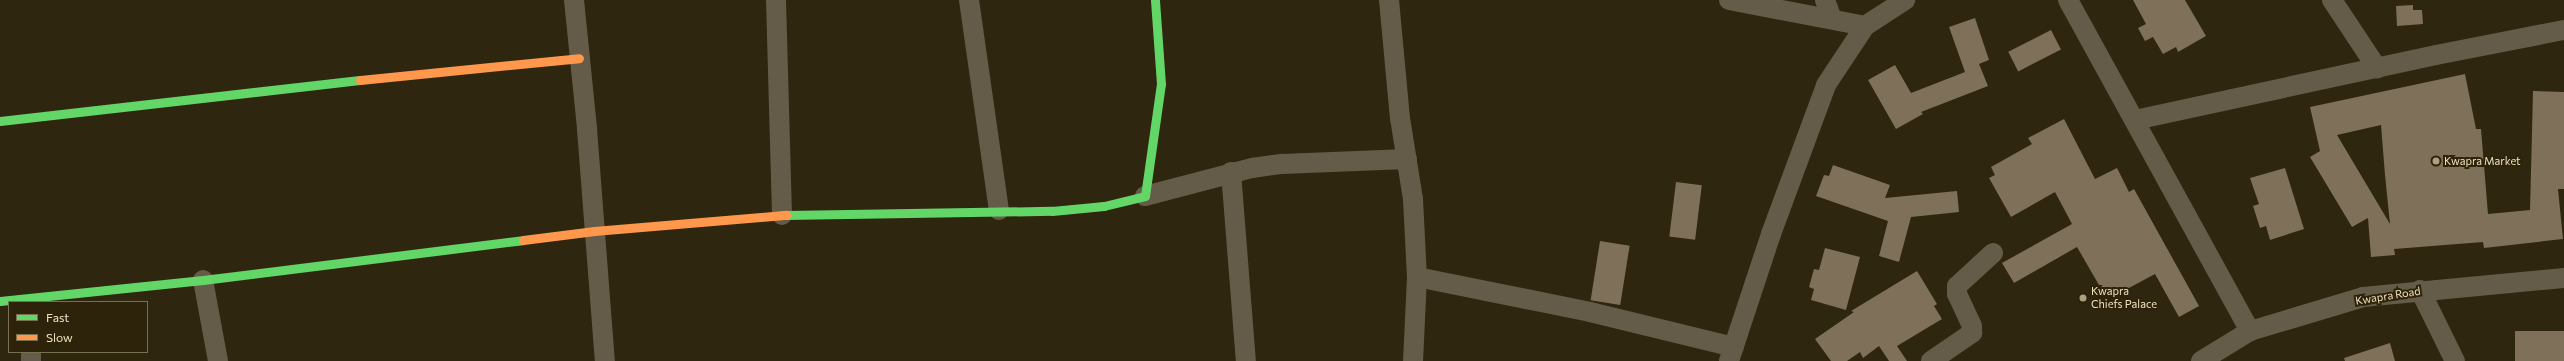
<!DOCTYPE html>
<style>
body{margin:0}
#map{position:relative;width:2564px;height:361px;overflow:hidden;background:#2e260e;font-family:Commissioner,sans-serif}
div>[style]{position:absolute}
[style*='--x']{left:calc(var(--x)*1px);top:calc(var(--y)*1px);width:calc(var(--w)*1px);rotate:calc(var(--a)*1deg)}
.building>*{inset:0;background:#7e7059;transform-origin:0 0}
.street>*{height:20px;margin:-10px;padding:0 10px;transform-origin:10px;border-radius:10px;background:#645c48}
.fast>*{height:9px;margin:-4.5px;padding:0 4.5px;transform-origin:4.5px;border-radius:4.5px;background:#63d668}
.slow>*{height:9px;margin:-4.5px;padding:0 4.5px;transform-origin:4.5px;border-radius:4.5px;background:#ff974d}
.dots>*{width:11px;height:11px;translate:-50% -50%;box-sizing:border-box;border:2px solid #2d230b;border-radius:50%}
span{translate:-50% -50%;white-space:nowrap;text-align:center;line-height:1.15;-webkit-text-stroke:4px #2d230b;paint-order:stroke}
.poi-label{font-size:11px;color:#f0e1bd}
.left{translate:0 -50%;text-align:left}
.street-label{font-size:11px;color:#f0e1bd}
.legend{position:absolute;left:8px;top:301px;width:140px;height:52px;box-sizing:border-box;background:#2d230b;border:1px solid #7b6f52;margin:0;padding:5px 7px;list-style:none;font-size:12px;color:#f0e1bd}
.legend li{display:flex;align-items:center;gap:8px;height:20px}
.legend b{width:20px;border:1px solid #7b6f52}
</style>
<div id="map">
<div class="building">
<div style="clip-path:polygon(2133px 0,2185px 0,2206px 36px,2178px 52px,2176px 47px,2163px 54px,2153px 37px,2145px 41px,2138px 28px,2146px 24px)"></div>
<div style="clip-path:polygon(2413px 5px,2413px 10px,2422px 10px,2423px 24px,2397px 26px,2396px 6px)"></div>
<div style="clip-path:polygon(1975px 18px,1989px 60px,1979px 64px,1988px 86px,1921px 112px,1923px 114px,1896px 129px,1868px 80px,1895px 65px,1911px 93px,1965px 72px,1949px 27px)"></div>
<div style="left:2051px;top:30px;width:22px;height:48px;rotate:63deg"></div>
<div style="clip-path:polygon(evenodd,2465px 74px,2476px 129px,2481px 129px,2488px 214px,2530px 210px,2533px 91px,2564px 92px,2564px 189px,2558px 189px,2563px 239px,2484px 248px,2483px 242px,2394px 249px,2395px 255px,2371px 257px,2368px 218px,2352px 227px,2310px 157px,2320px 151px,2310px 107px,2465px 74px,2381px 125px,2385px 175px,2390px 224px,2337px 135px,2381px 125px)"></div>
<div style="clip-path:polygon(2064px 119px,2095px 179px,2117px 168px,2129px 192px,2134px 189px,2199px 306px,2179px 317px,2155px 274px,2114px 296px,2110px 288px,2103px 292px,2077px 247px,2014px 283px,2002px 263px,2072px 224px,2055px 192px,2011px 217px,1989px 178px,1995px 175px,1991px 167px,2032px 144px,2028px 138px)"></div>
<div style="clip-path:polygon(1833px 165px,1890px 185px,1885px 198px,1957px 191px,1959px 212px,1911px 217px,1899px 262px,1879px 256px,1888px 221px,1816px 196px,1824px 175px,1829px 176px)"></div>
<div style="clip-path:polygon(2285px 168px,2304px 229px,2270px 240px,2266px 226px,2260px 228px,2253px 206px,2259px 204px,2250px 178px)"></div>
<div style="left:1676px;top:182px;width:26px;height:55px;rotate:7deg"></div>
<div style="left:1600px;top:241px;width:30px;height:60px;rotate:9deg"></div>
<div style="clip-path:polygon(1825px 248px,1860px 257px,1846px 310px,1811px 300px,1814px 289px,1809px 287px,1814px 269px,1819px 270px)"></div>
<div style="clip-path:polygon(1917px 271px,1937px 304px,1934px 306px,1942px 319px,1897px 346px,1907px 361px,1889px 361px,1879px 346px,1863px 358px,1860px 352px,1847px 361px,1831px 361px,1815px 339px,1854px 312px,1851px 311px)"></div>
<div style="left:2515px;top:331px;width:49px;height:30px"></div>
<div style="clip-path:polygon(2390px 343px,2395px 361px,2345px 361px,2344px 358px)"></div>
</div>
<div class="street">
<div style="--x:574;--y:0;--w:130;--a:84.2"></div>
<div style="--x:587;--y:129;--w:233;--a:85.6"></div>
<div style="--x:776;--y:0;--w:215;--a:88.4"></div>
<div style="--x:969;--y:0;--w:212;--a:81.9"></div>
<div style="--x:1389;--y:0;--w:119;--a:84.7"></div>
<div style="--x:1400;--y:118;--w:82;--a:80.9"></div>
<div style="--x:1413;--y:199;--w:78;--a:87.1"></div>
<div style="--x:1417;--y:277;--w:84;--a:92.7"></div>
<div style="--x:1729;--y:0;--w:138;--a:10.8"></div>
<div style="--x:1825;--y:0;--w:20;--a:70"></div>
<div style="--x:2068;--y:0;--w:378;--a:61.2"></div>
<div style="--x:2332;--y:0;--w:82;--a:56.5"></div>
<div style="--x:2135;--y:120;--w:308;--a:-12.2"></div>
<div style="--x:2436;--y:55;--w:130;--a:-11.1"></div>
<div style="--x:1231;--y:172;--w:190;--a:85.5"></div>
<div style="--x:1145;--y:196;--w:111;--a:-14.7"></div>
<div style="--x:1252;--y:168;--w:30;--a:-8"></div>
<div style="--x:1282;--y:164;--w:125;--a:-2.3"></div>
<div style="--x:1417;--y:277;--w:177;--a:11.4"></div>
<div style="--x:1590;--y:312;--w:148;--a:13.7"></div>
<div style="--x:203;--y:280;--w:82;--a:79.5"></div>
<div style="--x:2420;--y:290;--w:79;--a:63.8"></div>
<div style="--x:31;--y:352;--w:9;--a:90"></div>
<div style="--x:1729;--y:361;--w:134;--a:-71.7"></div>
<div style="--x:1771;--y:234;--w:159;--a:-69.7"></div>
<div style="--x:1826;--y:85;--w:71;--a:-56.5"></div>
<div style="--x:1865;--y:26;--w:48;--a:-33"></div>
<div style="--x:1931;--y:361;--w:50;--a:-34.3"></div>
<div style="--x:1972;--y:333;--w:7;--a:-90"></div>
<div style="--x:1972;--y:326;--w:35;--a:-115"></div>
<div style="--x:1957;--y:294;--w:8;--a:-90"></div>
<div style="--x:1957;--y:286;--w:49;--a:-42.5"></div>
<div style="--x:2201;--y:361;--w:57;--a:-31.5"></div>
<div style="--x:2250;--y:331;--w:118;--a:-16.7"></div>
<div style="--x:2363;--y:297;--w:202;--a:-5.4"></div>
</div>
<div class="fast">
<div style="--x:0;--y:121;--w:362;--a:-6.5"></div>
<div style="--x:786;--y:215;--w:266;--a:-0.9"></div>
<div style="--x:1052;--y:211;--w:52;--a:-5.5"></div>
<div style="--x:1104;--y:206;--w:42;--a:-13.7"></div>
<div style="--x:1145;--y:196;--w:113;--a:-81.9"></div>
<div style="--x:1161;--y:84;--w:84;--a:-94.1"></div>
<div style="--x:0;--y:301;--w:204;--a:-5.9"></div>
<div style="--x:203;--y:280;--w:322;--a:-7.1"></div>
</div>
<div class="slow">
<div style="--x:360;--y:80;--w:220;--a:-5.7"></div>
<div style="--x:523;--y:240;--w:72;--a:-7.2"></div>
<div style="--x:594;--y:231;--w:193;--a:-4.8"></div>
</div>
<div class="dots">
<div style="left:2436px;top:161px;background:#aca080"></div>
<div style="left:2083px;top:298px;background:#aca080"></div>
</div>
<div class="poi-label">
<span class="left" style="left:2444px;top:161px">Kwapra Market</span>
<span class="left" style="left:2091px;top:298px">Kwapra<br>Chiefs Palace</span>
</div>
<div class="street-label">
<span style="left:2388px;top:296px;rotate:-9deg">Kwapra Road</span>
</div>
<ul class="legend">
<li><b style="height:5px;background:#63d668"></b>Fast</li>
<li><b style="height:5px;background:#ff974d"></b>Slow</li>
</ul>
</div>
